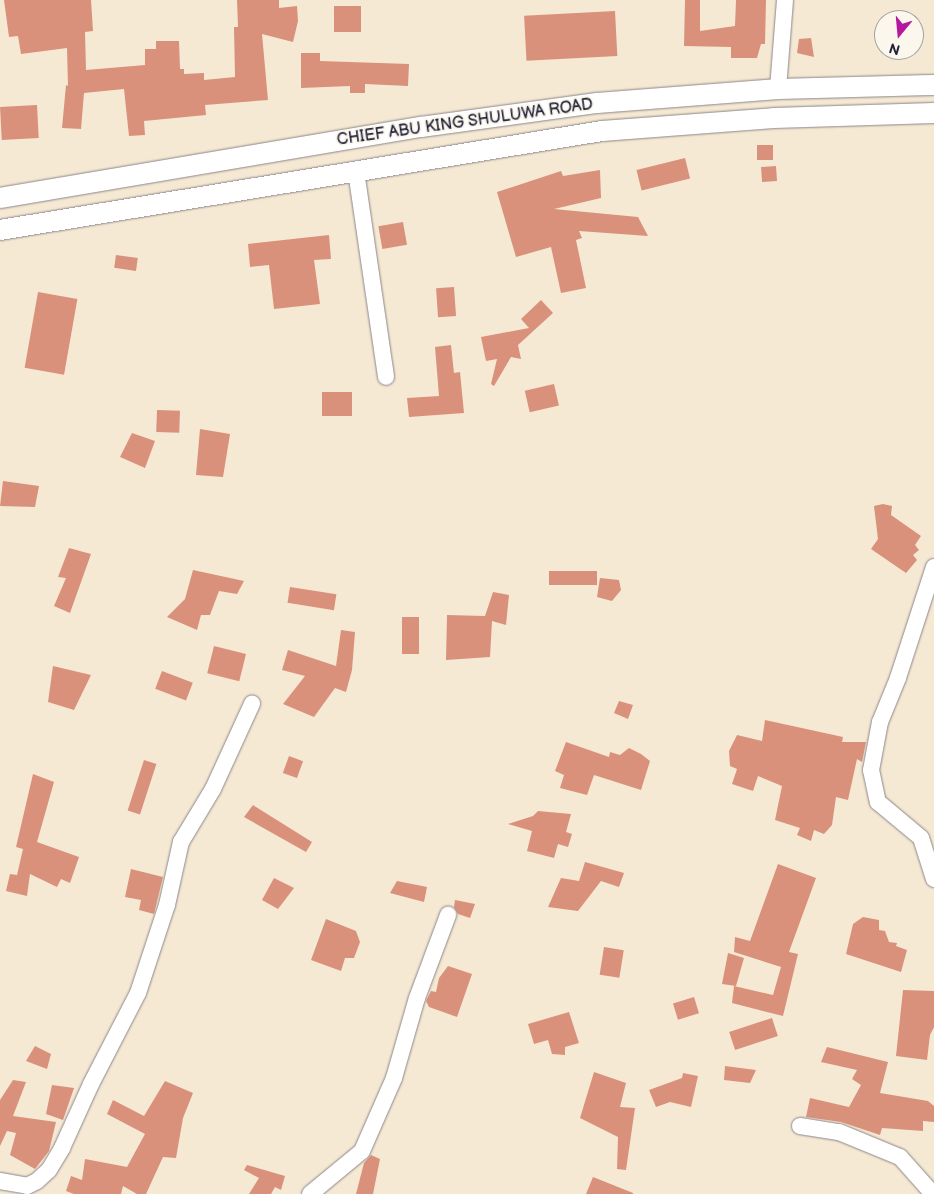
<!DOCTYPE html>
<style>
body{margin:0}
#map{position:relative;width:934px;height:1194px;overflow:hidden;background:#f6e9d4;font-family:"Balsamiq Sans",sans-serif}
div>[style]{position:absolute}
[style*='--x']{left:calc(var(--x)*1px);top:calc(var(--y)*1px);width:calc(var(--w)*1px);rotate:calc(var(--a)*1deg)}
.building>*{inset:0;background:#d9917b;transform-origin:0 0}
.roads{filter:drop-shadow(0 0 1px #8c8688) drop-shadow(0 0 1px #8c8688)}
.minor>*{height:16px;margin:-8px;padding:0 8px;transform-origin:8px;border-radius:8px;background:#fff}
.tertiary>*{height:20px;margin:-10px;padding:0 10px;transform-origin:10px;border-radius:10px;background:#fff}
span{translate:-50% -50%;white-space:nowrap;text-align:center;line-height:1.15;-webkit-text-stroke:4px #fbf7ec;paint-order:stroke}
.street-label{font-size:16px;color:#22223b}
.north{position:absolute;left:874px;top:10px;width:50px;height:50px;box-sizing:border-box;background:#fbf7ec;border:1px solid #a4a2a5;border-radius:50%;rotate:197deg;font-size:14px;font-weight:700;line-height:20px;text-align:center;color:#22223b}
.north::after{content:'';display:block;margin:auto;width:18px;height:22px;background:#b5179e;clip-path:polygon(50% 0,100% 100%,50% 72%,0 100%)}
</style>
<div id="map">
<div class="building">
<div style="clip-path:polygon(4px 0,91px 0,93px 31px,85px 32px,86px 70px,145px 65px,145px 49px,156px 49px,156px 41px,179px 41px,180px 69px,184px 69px,184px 74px,204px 73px,204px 80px,235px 77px,234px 27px,238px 27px,237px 0,279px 0,279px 8px,297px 6px,298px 21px,293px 42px,262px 34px,268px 100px,205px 105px,206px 115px,144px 121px,145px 135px,129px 136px,124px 89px,84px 93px,81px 129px,62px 128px,66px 85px,68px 86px,67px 48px,21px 54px,18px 36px,9px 37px)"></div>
<div style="clip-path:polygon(685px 0,700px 0,700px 31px,735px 26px,736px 0,766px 0,765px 44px,761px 44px,757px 58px,731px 58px,731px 47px,684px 46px)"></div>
<div style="left:334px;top:6px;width:27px;height:26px"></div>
<div style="left:615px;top:11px;width:45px;height:91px;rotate:87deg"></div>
<div style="clip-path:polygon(811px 38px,814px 57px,797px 53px,799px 39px)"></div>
<div style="clip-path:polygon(301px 53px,320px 53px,320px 61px,409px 64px,408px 86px,365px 84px,365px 93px,350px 93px,350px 86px,301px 88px)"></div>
<div style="left:37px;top:105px;width:33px;height:37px;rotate:87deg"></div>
<div style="left:757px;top:145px;width:16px;height:15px"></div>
<div style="left:685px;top:158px;width:21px;height:50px;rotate:76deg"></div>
<div style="left:776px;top:166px;width:15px;height:15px;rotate:86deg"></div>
<div style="clip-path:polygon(600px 170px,601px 198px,554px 209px,638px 217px,648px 236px,579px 231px,582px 238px,576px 240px,586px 288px,561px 293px,551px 247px,516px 257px,497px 192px,561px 171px,563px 176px)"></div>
<div style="left:403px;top:222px;width:23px;height:25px;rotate:80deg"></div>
<div style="clip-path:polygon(329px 235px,331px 259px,314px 260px,320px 304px,274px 309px,269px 265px,250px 267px,248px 244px)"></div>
<div style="left:116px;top:255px;width:22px;height:13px;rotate:8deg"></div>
<div style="left:454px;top:287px;width:29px;height:18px;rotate:86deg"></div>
<div style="left:38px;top:292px;width:40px;height:77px;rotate:10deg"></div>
<div style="clip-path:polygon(541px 300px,553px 313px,518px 345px,521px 359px,511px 357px,494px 386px,491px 384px,497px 359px,486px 361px,481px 337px,529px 328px,521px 319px)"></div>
<div style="clip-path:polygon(451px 345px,454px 373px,460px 372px,464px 413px,409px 417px,407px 398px,439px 396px,435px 347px)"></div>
<div style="left:554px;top:384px;width:22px;height:30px;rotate:77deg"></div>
<div style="left:352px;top:392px;width:24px;height:30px;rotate:90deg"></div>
<div style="left:157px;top:410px;width:23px;height:22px;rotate:2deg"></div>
<div style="clip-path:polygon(200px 429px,230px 434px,223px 477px,196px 475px)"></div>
<div style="clip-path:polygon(132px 433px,155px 441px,145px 468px,120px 457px)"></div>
<div style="clip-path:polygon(3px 481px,39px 486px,35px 507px,0 506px)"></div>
<div style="clip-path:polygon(883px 504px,892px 506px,891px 515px,921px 536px,915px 545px,919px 550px,913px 555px,917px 560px,906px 573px,871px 549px,878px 539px,874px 506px)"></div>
<div style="clip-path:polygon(69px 548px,91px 554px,70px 613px,54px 606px,66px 578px,58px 577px)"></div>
<div style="clip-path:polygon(193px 570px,244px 581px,237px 594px,219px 591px,210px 615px,201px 615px,197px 630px,167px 617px,185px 599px)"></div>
<div style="left:597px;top:571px;width:14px;height:48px;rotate:90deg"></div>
<div style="clip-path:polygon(600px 578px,619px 580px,621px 590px,612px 601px,597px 597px)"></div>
<div style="left:290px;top:587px;width:47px;height:16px;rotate:9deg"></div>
<div style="clip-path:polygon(493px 592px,509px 595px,506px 625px,492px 621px,490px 657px,446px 660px,447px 615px,485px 616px)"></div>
<div style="left:402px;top:617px;width:17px;height:37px"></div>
<div style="clip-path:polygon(341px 630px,355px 632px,352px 670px,346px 692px,335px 688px,314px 717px,283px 704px,305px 676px,282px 670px,288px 650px,336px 666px)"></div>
<div style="left:214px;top:646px;width:33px;height:28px;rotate:14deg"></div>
<div style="clip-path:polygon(53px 666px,91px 675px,74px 710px,48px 702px)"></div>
<div style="left:162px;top:671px;width:33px;height:19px;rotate:21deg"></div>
<div style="clip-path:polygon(619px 701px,633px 705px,628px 719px,614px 713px)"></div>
<div style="clip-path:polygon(765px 720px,843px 737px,842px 742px,866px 742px,862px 762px,857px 759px,848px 800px,836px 797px,832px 825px,824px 834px,814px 830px,811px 841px,797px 835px,800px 828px,775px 820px,782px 786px,758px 776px,753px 791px,732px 784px,737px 769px,730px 766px,729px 751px,737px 735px,762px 741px)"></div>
<div style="clip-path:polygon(566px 742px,609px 757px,610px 752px,620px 755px,629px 748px,641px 754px,650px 761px,641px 790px,594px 775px,587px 795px,560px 788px,564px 775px,555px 771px)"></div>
<div style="left:289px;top:756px;width:15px;height:18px;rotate:20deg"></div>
<div style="left:144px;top:760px;width:13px;height:53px;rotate:18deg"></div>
<div style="clip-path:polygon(33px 774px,54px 782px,37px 842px,79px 857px,70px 883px,61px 879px,57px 887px,30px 874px,27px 896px,6px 891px,10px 874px,17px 875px,23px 849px,16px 847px)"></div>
<div style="clip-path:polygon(253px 805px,312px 842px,306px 852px,244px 817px)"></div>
<div style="clip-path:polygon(538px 811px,571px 814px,566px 832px,572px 834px,568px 847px,558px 844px,554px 858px,527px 851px,532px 831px,508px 824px,533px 816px)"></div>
<div style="clip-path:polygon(585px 862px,624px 873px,619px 887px,601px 881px,578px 911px,548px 907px,561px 878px,579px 881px)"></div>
<div style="clip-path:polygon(778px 864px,816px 878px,789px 952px,798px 954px,783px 1016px,732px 1003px,734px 986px,773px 995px,781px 967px,734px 952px,735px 937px,750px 941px)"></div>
<div style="clip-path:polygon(131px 869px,163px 877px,154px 914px,139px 910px,141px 900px,125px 897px)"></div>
<div style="clip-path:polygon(274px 878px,294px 888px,278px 909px,262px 900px)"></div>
<div style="clip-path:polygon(397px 881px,427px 887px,424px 902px,390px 893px)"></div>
<div style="clip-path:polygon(455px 900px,475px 904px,470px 918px,458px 914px,454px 907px)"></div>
<div style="clip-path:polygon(863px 917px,879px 920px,879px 930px,885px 931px,889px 942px,897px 943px,896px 946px,907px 950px,901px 972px,846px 954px,853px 924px)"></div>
<div style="clip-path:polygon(326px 919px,356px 931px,360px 942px,354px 958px,345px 958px,341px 971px,311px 960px)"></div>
<div style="left:604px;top:947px;width:20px;height:28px;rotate:9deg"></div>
<div style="clip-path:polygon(728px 953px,744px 958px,736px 986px,722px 984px)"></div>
<div style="clip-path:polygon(448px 966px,472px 974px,457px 1017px,429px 1007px,426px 1001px,431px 991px,436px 992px,439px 978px)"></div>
<div style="clip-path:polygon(903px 990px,934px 991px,934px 1027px,930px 1035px,927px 1060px,896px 1056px)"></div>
<div style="left:694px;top:997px;width:17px;height:22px;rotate:73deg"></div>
<div style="clip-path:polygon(569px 1012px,579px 1043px,565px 1047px,565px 1055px,552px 1054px,548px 1040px,534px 1044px,528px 1024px)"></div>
<div style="left:772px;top:1018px;width:19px;height:45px;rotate:72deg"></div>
<div style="clip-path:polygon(35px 1046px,51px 1054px,47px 1069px,26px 1061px)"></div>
<div style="clip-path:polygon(827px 1047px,888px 1062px,880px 1093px,928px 1101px,934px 1106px,934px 1122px,923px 1121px,923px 1131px,882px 1128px,880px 1135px,841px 1122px,806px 1117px,810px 1098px,849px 1107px,861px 1085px,852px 1079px,857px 1070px,821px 1062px)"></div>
<div style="clip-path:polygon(725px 1066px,756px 1070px,750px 1083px,724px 1080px)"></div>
<div style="clip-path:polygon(594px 1072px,626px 1083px,620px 1107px,635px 1108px,626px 1170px,617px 1169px,618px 1137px,580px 1118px)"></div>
<div style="clip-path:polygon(683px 1073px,698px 1076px,691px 1107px,670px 1102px,656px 1107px,649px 1090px,682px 1078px)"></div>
<div style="clip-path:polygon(13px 1080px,26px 1082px,13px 1116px,56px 1122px,49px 1151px,35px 1169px,10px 1155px,16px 1133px,7px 1131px,0 1146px,0 1100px)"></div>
<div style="clip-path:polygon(165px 1081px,193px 1093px,183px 1118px,176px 1158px,163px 1157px,146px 1194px,137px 1194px,123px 1186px,121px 1194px,74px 1194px,66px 1191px,71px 1176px,82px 1180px,85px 1159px,127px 1167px,145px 1134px,107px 1114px,113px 1100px,144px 1116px)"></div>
<div style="clip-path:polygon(52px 1085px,74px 1088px,63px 1120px,46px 1114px)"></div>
<div style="clip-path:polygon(371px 1155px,380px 1159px,373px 1194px,356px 1194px,364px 1163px)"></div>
<div style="clip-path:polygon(247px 1165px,285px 1176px,281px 1190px,275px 1187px,271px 1194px,249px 1194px,259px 1178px,244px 1170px)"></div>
<div style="clip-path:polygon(593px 1177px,633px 1193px,633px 1194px,586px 1194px)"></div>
</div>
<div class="roads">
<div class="minor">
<div style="--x:778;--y:89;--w:89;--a:-85.5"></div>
<div style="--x:356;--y:171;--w:208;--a:81.7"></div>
<div style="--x:934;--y:567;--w:117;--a:108"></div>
<div style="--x:898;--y:678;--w:48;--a:112.2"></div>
<div style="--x:880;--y:722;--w:49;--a:100.6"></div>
<div style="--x:871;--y:770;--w:33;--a:78"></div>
<div style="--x:878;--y:802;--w:56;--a:39.9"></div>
<div style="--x:921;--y:838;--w:43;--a:72.4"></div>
<div style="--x:800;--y:1126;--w:39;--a:9"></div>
<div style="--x:839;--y:1132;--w:66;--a:22.3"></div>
<div style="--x:900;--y:1157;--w:50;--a:48.3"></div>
<div style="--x:0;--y:1181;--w:27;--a:10"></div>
<div style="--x:27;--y:1186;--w:11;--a:-27"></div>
<div style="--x:37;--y:1181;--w:16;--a:-43"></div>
<div style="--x:49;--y:1170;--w:26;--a:-59"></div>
<div style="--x:62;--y:1148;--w:70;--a:-65.6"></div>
<div style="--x:91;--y:1084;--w:102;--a:-62.7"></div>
<div style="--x:138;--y:993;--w:93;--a:-71.8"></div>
<div style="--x:167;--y:905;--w:65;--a:-77.5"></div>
<div style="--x:181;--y:842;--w:62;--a:-58.9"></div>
<div style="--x:213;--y:789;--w:94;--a:-65.4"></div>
<div style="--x:310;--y:1194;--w:67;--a:-39.6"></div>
<div style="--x:362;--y:1151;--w:80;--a:-66.3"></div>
<div style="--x:394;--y:1078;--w:83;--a:-74"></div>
<div style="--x:417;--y:998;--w:89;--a:-69.5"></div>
</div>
<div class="tertiary">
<div style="--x:0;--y:198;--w:427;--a:-9.6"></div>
<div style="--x:421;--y:127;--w:178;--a:-7.8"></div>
<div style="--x:597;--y:103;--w:182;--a:-4.4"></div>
<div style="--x:778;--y:89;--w:156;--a:-1.5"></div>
<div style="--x:0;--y:230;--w:610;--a:-9.34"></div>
<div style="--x:602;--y:131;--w:172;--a:-4.3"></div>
<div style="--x:774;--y:118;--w:160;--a:-1.8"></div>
</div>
</div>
<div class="street-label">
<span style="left:465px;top:123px;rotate:-8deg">CHIEF ABU KING SHULUWA ROAD</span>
</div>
<div class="north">N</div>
</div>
